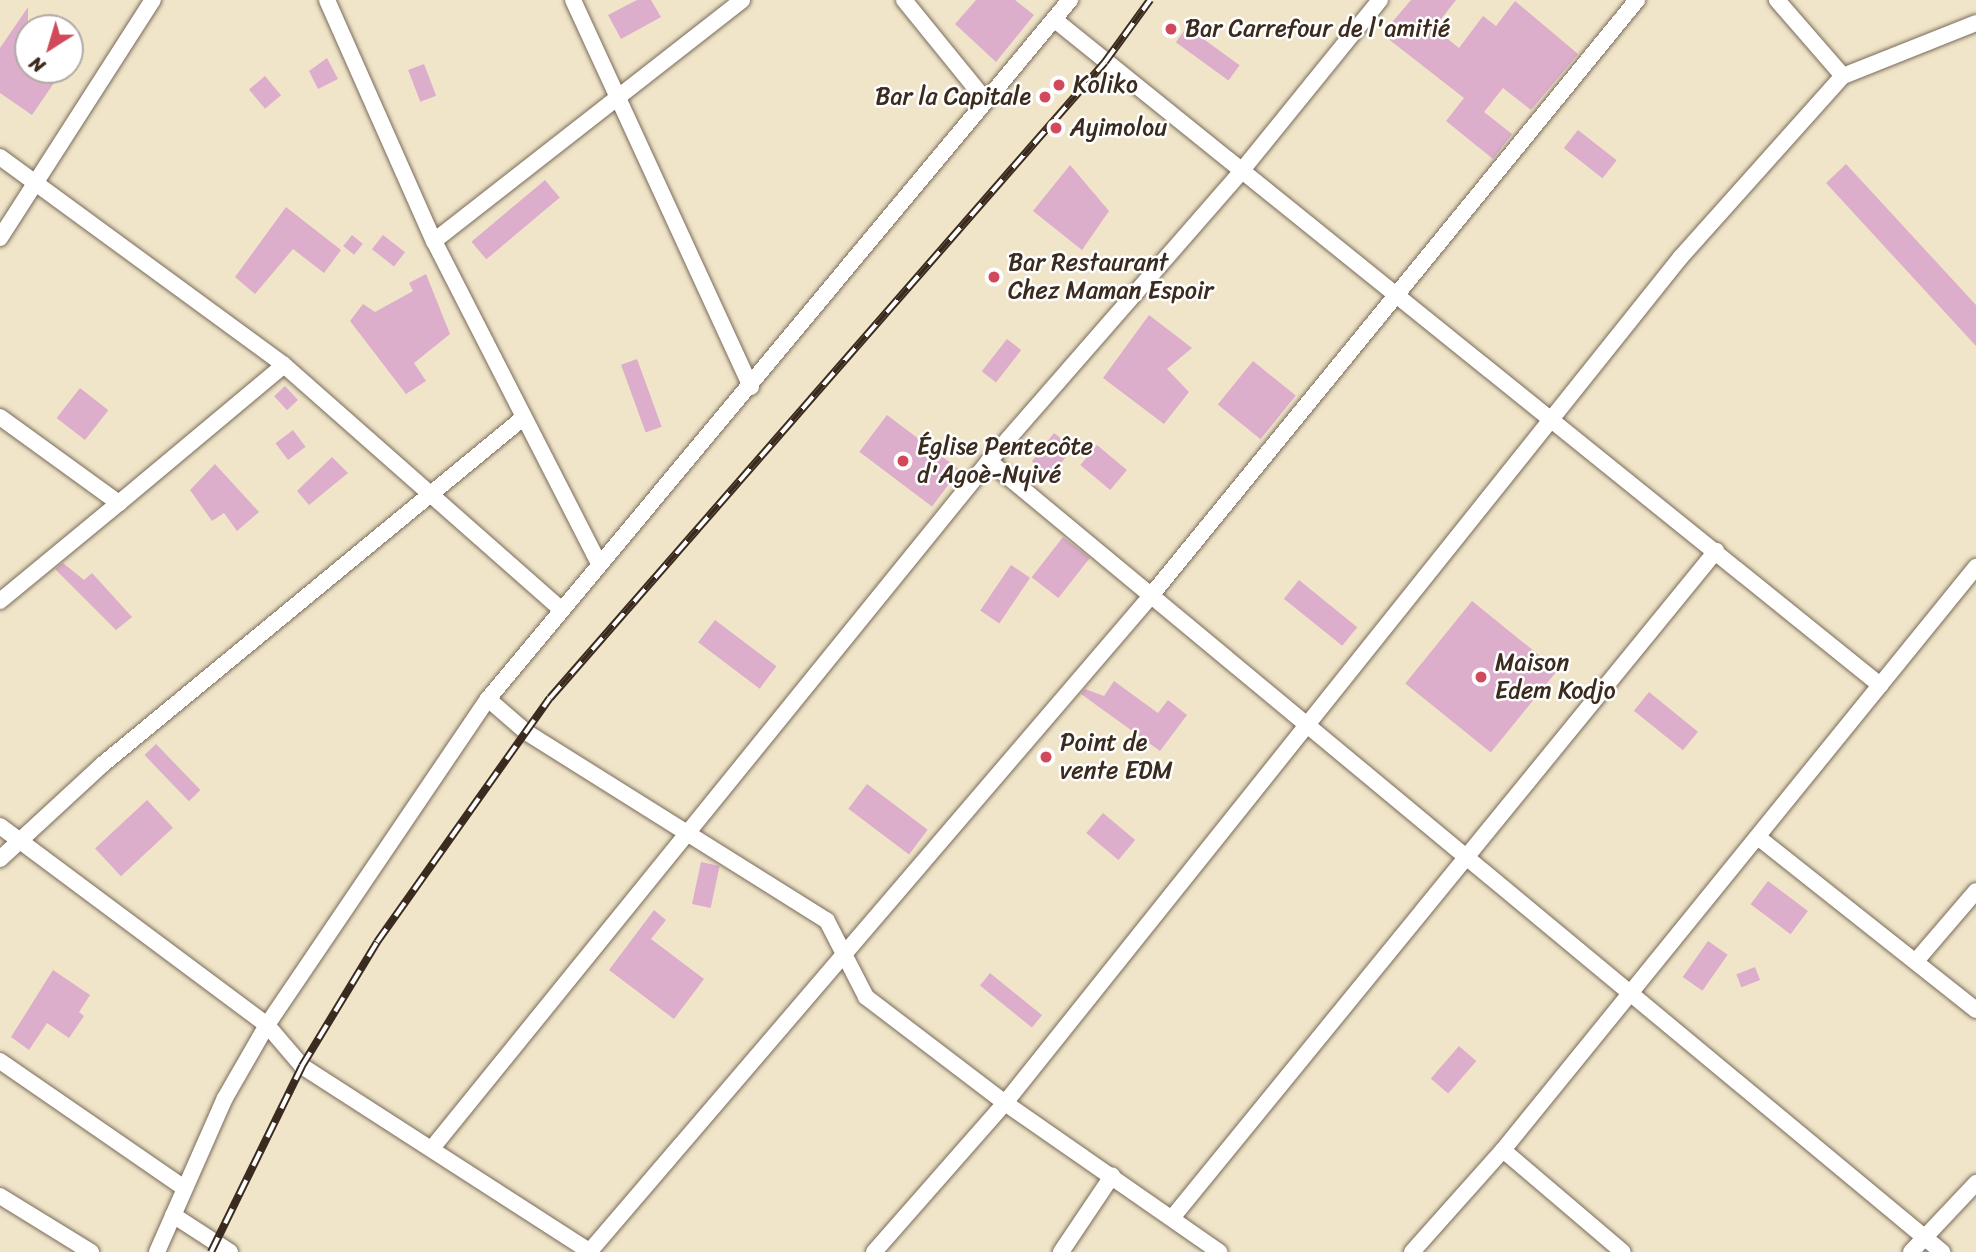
<!DOCTYPE html>
<meta charset="utf-8">
<style>
body{margin:0}
#map{position:relative;width:1976px;height:1252px;overflow:hidden;background:#f0e5c9;font-family:Sriracha,sans-serif}
div>[style]{position:absolute}
[style*='--x']{left:calc(var(--x)*1px);top:calc(var(--y)*1px);width:calc(var(--w)*1px);rotate:calc(var(--a)*1deg)}
.building>*{inset:0;background:#dcaecb;transform-origin:0 0}
.roads{filter:drop-shadow(0 0 2px #7a6b5a) drop-shadow(0 0 2px #7a6b5a)}
.minor>*{height:16px;margin:-8px;padding:0 8px;transform-origin:8px;border-radius:8px;background:#fff}
.rail>*{height:8px;margin-top:-4px;transform-origin:0;background:repeating-linear-gradient(90deg,#fff 0 16px,#3b2a1e 0 32px);box-sizing:border-box;border-block:2px solid #3b2a1e}
.dots>*{width:19px;height:19px;translate:-50% -50%;box-sizing:border-box;border:4px solid #fff;border-radius:50%}
span{translate:-50% -50%;white-space:nowrap;text-align:center;line-height:1.15;-webkit-text-stroke:5px #fff;paint-order:stroke}
.poi-label{font-size:24px;color:#3b2a1e}
.left{translate:0 -50%;text-align:left}
.right{translate:-100% -50%;text-align:right}
.north{position:absolute;left:14px;top:14px;width:70px;height:70px;box-sizing:border-box;background:#fff;border:2px solid #b1aaa5;border-radius:50%;rotate:217deg;font-size:19px;font-weight:700;line-height:28px;text-align:center;color:#3b2a1e}
.north::after{content:'';display:block;margin:auto;width:24px;height:32px;background:#d1495b;clip-path:polygon(50% 0,100% 100%,50% 72%,0 100%)}
</style>
<div id="map">
<div class="building">
<div style="clip-path:polygon(637px 0,651px 0,661px 17px,621px 39px,608px 15px)"></div>
<div style="clip-path:polygon(976px 0,1015px 0,1034px 15px,996px 62px,955px 24px)"></div>
<div style="clip-path:polygon(1411px 0,1456px 0,1434px 28px,1459px 48px,1483px 16px,1496px 26px,1515px 1px,1578px 54px,1531px 110px,1503px 88px,1484px 112px,1512px 134px,1493px 159px,1446px 121px,1464px 98px,1382px 34px)"></div>
<div style="clip-path:polygon(28px 7px,28px 43px,21px 56px,28px 70px,56px 80px,32px 115px,0 93px,0 48px)"></div>
<div style="left:1187px;top:27px;width:65px;height:19px;rotate:36deg"></div>
<div style="clip-path:polygon(327px 58px,338px 79px,318px 89px,309px 71px)"></div>
<div style="left:424px;top:64px;width:34px;height:17px;rotate:69deg"></div>
<div style="left:265px;top:76px;width:25px;height:21px;rotate:50deg"></div>
<div style="left:1578px;top:130px;width:49px;height:23px;rotate:38deg"></div>
<div style="clip-path:polygon(1846px 164px,1976px 305px,1976px 346px,1826px 183px)"></div>
<div style="clip-path:polygon(1070px 165px,1109px 211px,1082px 250px,1033px 211px)"></div>
<div style="left:545px;top:180px;width:23px;height:96px;rotate:50deg"></div>
<div style="clip-path:polygon(286px 207px,341px 250px,324px 273px,293px 249px,255px 294px,235px 277px)"></div>
<div style="left:352px;top:235px;width:14px;height:14px;rotate:39deg"></div>
<div style="left:383px;top:235px;width:28px;height:18px;rotate:38deg"></div>
<div style="clip-path:polygon(426px 274px,450px 334px,414px 363px,426px 381px,406px 394px,350px 321px,363px 304px,375px 312px,413px 291px,409px 283px)"></div>
<div style="clip-path:polygon(1149px 315px,1192px 348px,1167px 369px,1189px 392px,1164px 424px,1103px 378px)"></div>
<div style="left:1007px;top:339px;width:18px;height:41px;rotate:38deg"></div>
<div style="left:637px;top:359px;width:72px;height:17px;rotate:70deg"></div>
<div style="left:1253px;top:361px;width:55px;height:56px;rotate:39deg"></div>
<div style="left:285px;top:386px;width:19px;height:15px;rotate:47deg"></div>
<div style="left:80px;top:388px;width:36px;height:38px;rotate:38deg"></div>
<div style="left:887px;top:415px;width:91px;height:46px;rotate:37deg"></div>
<div style="left:293px;top:430px;width:21px;height:22px;rotate:53deg"></div>
<div style="left:1054px;top:433px;width:24px;height:36px;rotate:38deg"></div>
<div style="left:1097px;top:445px;width:39px;height:26px;rotate:40deg"></div>
<div style="clip-path:polygon(332px 457px,348px 473px,309px 505px,297px 491px)"></div>
<div style="clip-path:polygon(215px 464px,259px 512px,237px 531px,224px 513px,212px 521px,190px 490px)"></div>
<div style="left:1063px;top:537px;width:34px;height:51px;rotate:38deg"></div>
<div style="clip-path:polygon(63px 563px,84px 580px,92px 573px,132px 617px,116px 630px,55px 569px)"></div>
<div style="left:1011px;top:565px;width:23px;height:55px;rotate:34deg"></div>
<div style="left:1299px;top:580px;width:75px;height:24px;rotate:39deg"></div>
<div style="left:1472px;top:601px;width:110px;height:106px;rotate:39deg"></div>
<div style="left:715px;top:620px;width:77px;height:28px;rotate:37deg"></div>
<div style="clip-path:polygon(1114px 681px,1158px 713px,1168px 700px,1187px 715px,1160px 751px,1081px 694px,1085px 689px,1104px 696px)"></div>
<div style="left:1649px;top:692px;width:63px;height:24px;rotate:39deg"></div>
<div style="left:156px;top:744px;width:64px;height:16px;rotate:46deg"></div>
<div style="left:867px;top:784px;width:76px;height:31px;rotate:37deg"></div>
<div style="left:147px;top:800px;width:38px;height:71px;rotate:47deg"></div>
<div style="left:1103px;top:813px;width:42px;height:26px;rotate:40deg"></div>
<div style="left:701px;top:862px;width:19px;height:43px;rotate:12deg"></div>
<div style="left:1768px;top:881px;width:50px;height:29px;rotate:37deg"></div>
<div style="clip-path:polygon(654px 910px,666px 920px,651px 939px,704px 979px,674px 1019px,609px 970px)"></div>
<div style="left:1708px;top:941px;width:24px;height:44px;rotate:35deg"></div>
<div style="left:1755px;top:967px;width:14px;height:20px;rotate:69deg"></div>
<div style="clip-path:polygon(53px 970px,90px 995px,79px 1012px,84px 1016px,69px 1038px,47px 1023px,29px 1050px,11px 1037px)"></div>
<div style="left:990px;top:973px;width:67px;height:16px;rotate:39deg"></div>
<div style="left:1459px;top:1046px;width:23px;height:43px;rotate:41deg"></div>
</div>
<div class="roads">
<div class="minor">
<div style="--x:327;--y:0;--w:264;--a:66.1"></div>
<div style="--x:434;--y:241;--w:360;--a:62.9"></div>
<div style="--x:573;--y:0;--w:426;--a:65.3"></div>
<div style="--x:904;--y:0;--w:130;--a:50.9"></div>
<div style="--x:1055;--y:20;--w:1060;--a:38.87"></div>
<div style="--x:1843;--y:76;--w:143;--a:-21.7"></div>
<div style="--x:0;--y:157;--w:352;--a:36.2"></div>
<div style="--x:284;--y:365;--w:368;--a:41.4"></div>
<div style="--x:0;--y:238;--w:283;--a:-57.3"></div>
<div style="--x:434;--y:241;--w:391;--a:-38"></div>
<div style="--x:0;--y:417;--w:147;--a:35.9"></div>
<div style="--x:119;--y:503;--w:215;--a:-39.9"></div>
<div style="--x:989;--y:461;--w:1239;--a:39.69"></div>
<div style="--x:0;--y:601;--w:154;--a:-39.5"></div>
<div style="--x:488;--y:699;--w:50;--a:41"></div>
<div style="--x:526;--y:732;--w:355;--a:32.1"></div>
<div style="--x:827;--y:921;--w:85;--a:62.8"></div>
<div style="--x:866;--y:997;--w:175;--a:37.3"></div>
<div style="--x:1005;--y:1103;--w:261;--a:34.8"></div>
<div style="--x:0;--y:826;--w:333;--a:36.7"></div>
<div style="--x:267;--y:1025;--w:54;--a:49.5"></div>
<div style="--x:302;--y:1066;--w:344;--a:32.8"></div>
<div style="--x:1759;--y:838;--w:277;--a:38.4"></div>
<div style="--x:0;--y:859;--w:140;--a:-42.7"></div>
<div style="--x:103;--y:764;--w:544;--a:-39.48"></div>
<div style="--x:1916;--y:961;--w:92;--a:-49.4"></div>
<div style="--x:0;--y:1061;--w:224;--a:34.6"></div>
<div style="--x:433;--y:1147;--w:883;--a:-50.98"></div>
<div style="--x:989;--y:461;--w:381;--a:-48.9"></div>
<div style="--x:1239;--y:174;--w:224;--a:-51"></div>
<div style="--x:1503;--y:1150;--w:157;--a:40.4"></div>
<div style="--x:0;--y:1196;--w:107;--a:31.6"></div>
<div style="--x:173;--y:1215;--w:68;--a:33"></div>
<div style="--x:1172;--y:1218;--w:861;--a:-50.8"></div>
<div style="--x:590;--y:1251;--w:860;--a:-49.43"></div>
<div style="--x:1149;--y:598;--w:772;--a:-50.78"></div>
<div style="--x:157;--y:1252;--w:168;--a:-66.2"></div>
<div style="--x:225;--y:1098;--w:84;--a:-60.1"></div>
<div style="--x:267;--y:1025;--w:394;--a:-55.9"></div>
<div style="--x:488;--y:699;--w:910;--a:-50.22"></div>
<div style="--x:874;--y:1252;--w:198;--a:-48.7"></div>
<div style="--x:1005;--y:1103;--w:1082;--a:-51.38"></div>
<div style="--x:1680;--y:258;--w:244;--a:-48.2"></div>
<div style="--x:1843;--y:76;--w:101;--a:-131"></div>
<div style="--x:1061;--y:1252;--w:92;--a:-56.1"></div>
<div style="--x:1412;--y:1252;--w:137;--a:-48.3"></div>
<div style="--x:1503;--y:1150;--w:751;--a:-50.95"></div>
<div style="--x:1911;--y:1252;--w:95;--a:-46.7"></div>
</div>
</div>
<div class="rail">
<div style="--x:211;--y:1252;--w:207;--a:-63.9"></div>
<div style="--x:302;--y:1066;--w:145;--a:-58.8"></div>
<div style="--x:377;--y:942;--w:299;--a:-54.7"></div>
<div style="--x:550;--y:698;--w:844;--a:-48.89"></div>
<div style="--x:1105;--y:62;--w:77;--a:-54"></div>
</div>
<div class="dots">
<div style="left:1171px;top:29px;background:#d1495b"></div>
<div style="left:1059px;top:85px;background:#d1495b"></div>
<div style="left:1045px;top:97px;background:#d1495b"></div>
<div style="left:1056px;top:128px;background:#d1495b"></div>
<div style="left:994px;top:277px;background:#d1495b"></div>
<div style="left:903px;top:461px;background:#d1495b"></div>
<div style="left:1481px;top:677px;background:#d1495b"></div>
<div style="left:1046px;top:757px;background:#d1495b"></div>
</div>
<div class="poi-label">
<span class="left" style="left:1185px;top:29px">Bar Carrefour de l'amitié</span>
<span class="left" style="left:1073px;top:85px">Koliko</span>
<span class="right" style="left:1031px;top:97px">Bar la Capitale</span>
<span class="left" style="left:1070px;top:128px">Ayimolou</span>
<span class="left" style="left:1008px;top:277px">Bar Restaurant<br>Chez Maman Espoir</span>
<span class="left" style="left:917px;top:461px">Église Pentecôte<br>d'Agoè-Nyivé</span>
<span class="left" style="left:1495px;top:677px">Maison<br>Edem Kodjo</span>
<span class="left" style="left:1060px;top:757px">Point de<br>vente EDM</span>
</div>
<div class="north">N</div>
</div>
